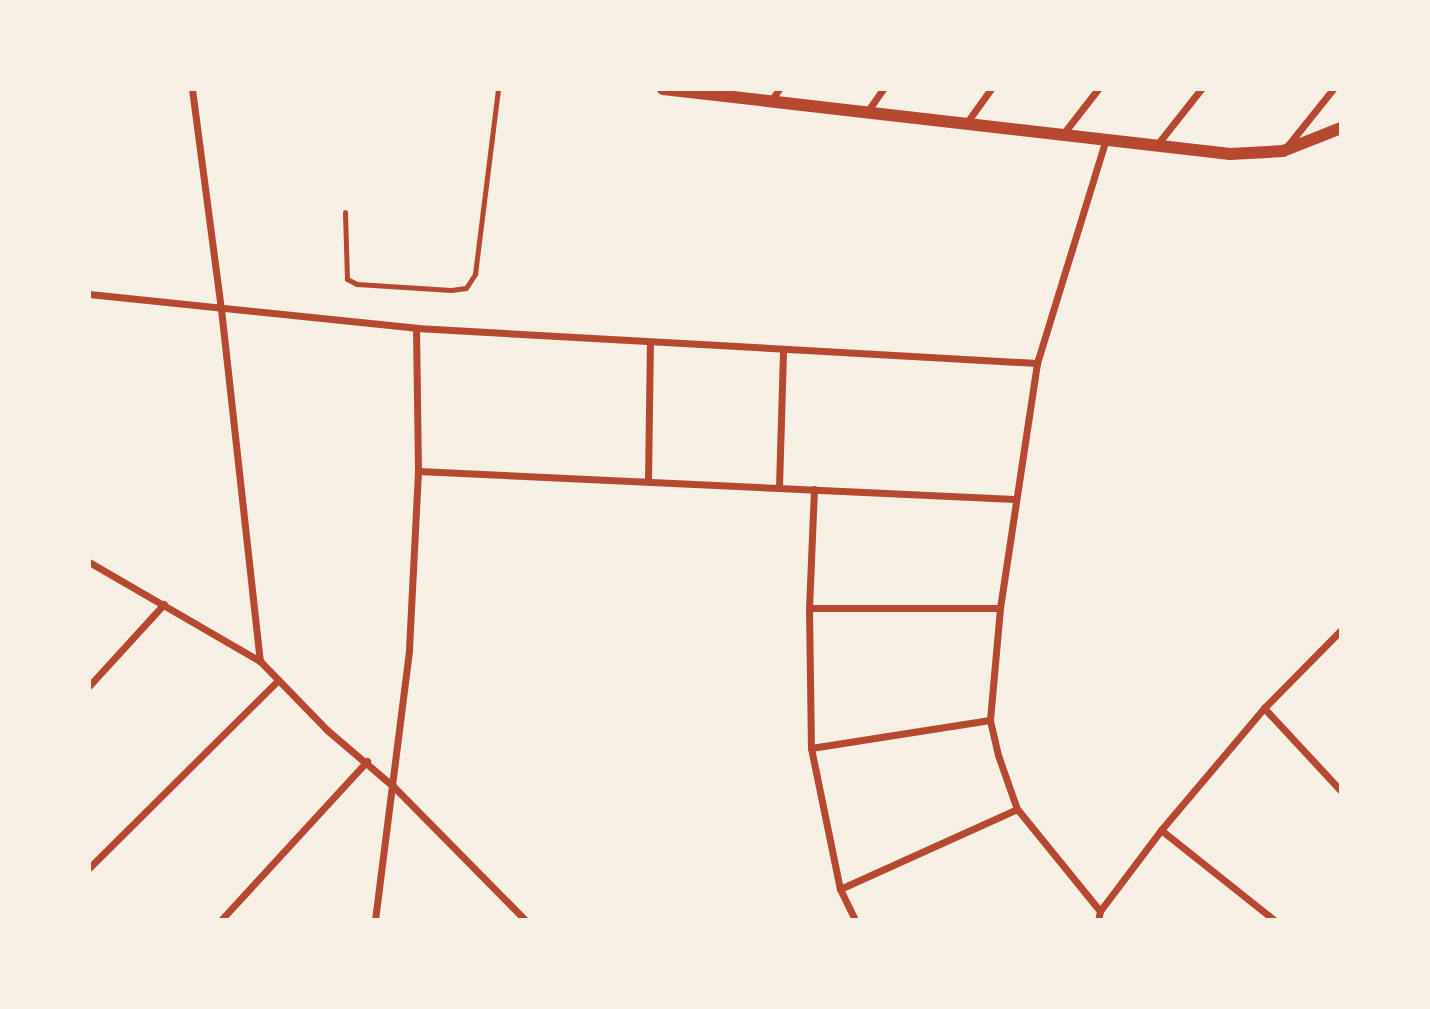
<!DOCTYPE html>
<style>
body{margin:0}
#map{position:relative;width:1430px;height:1009px;overflow:hidden;background:#f6efe4;font-family:"Space Grotesk",sans-serif}
div>[style]{position:absolute}
[style*='--x']{left:calc(var(--x)*1px);top:calc(var(--y)*1px);width:calc(var(--w)*1px);rotate:calc(var(--a)*1deg)}
.service>*{height:5px;margin:-2.5px;padding:0 2.5px;transform-origin:2.5px;border-radius:2.5px;background:#b5482f}
.minor>*{height:7px;margin:-3.5px;padding:0 3.5px;transform-origin:3.5px;border-radius:3.5px;background:#b5482f}
.tertiary>*{height:12px;margin:-6px;padding:0 6px;transform-origin:6px;border-radius:6px;background:#b5482f}
span{translate:-50% -50%;white-space:nowrap;text-align:center;line-height:1.15;-webkit-text-stroke:5px #f6efe4;paint-order:stroke}
.frame{position:absolute;inset:0;border:91px solid #f6efe4;pointer-events:none}
</style>
<div id="map">
<div class="service">
<div style="--x:345;--y:212;--w:67;--a:88.3"></div>
<div style="--x:347;--y:279;--w:11;--a:27"></div>
<div style="--x:357;--y:284;--w:94;--a:3.7"></div>
<div style="--x:451;--y:290;--w:15;--a:-8"></div>
<div style="--x:466;--y:288;--w:17;--a:-57"></div>
<div style="--x:475;--y:274;--w:186;--a:-82.9"></div>
</div>
<div class="minor">
<div style="--x:192;--y:89;--w:222;--a:82.5"></div>
<div style="--x:221;--y:309;--w:354;--a:83.7"></div>
<div style="--x:771;--y:101;--w:14;--a:-56"></div>
<div style="--x:867;--y:112;--w:28;--a:-55"></div>
<div style="--x:965;--y:125;--w:44;--a:-54.2"></div>
<div style="--x:1063;--y:134;--w:57;--a:-52.1"></div>
<div style="--x:1156;--y:146;--w:73;--a:-51.7"></div>
<div style="--x:1285;--y:149;--w:77;--a:-51.3"></div>
<div style="--x:89;--y:294;--w:329;--a:5.9"></div>
<div style="--x:416;--y:328;--w:622;--a:3.23"></div>
<div style="--x:418;--y:471;--w:597;--a:2.69"></div>
<div style="--x:648;--y:481;--w:139;--a:-89.2"></div>
<div style="--x:779;--y:487;--w:138;--a:-88.3"></div>
<div style="--x:814;--y:489;--w:119;--a:92.4"></div>
<div style="--x:809;--y:608;--w:140;--a:89.2"></div>
<div style="--x:811;--y:748;--w:144;--a:78.4"></div>
<div style="--x:840;--y:889;--w:34;--a:64"></div>
<div style="--x:89;--y:562;--w:198;--a:30.1"></div>
<div style="--x:260;--y:661;--w:96;--a:45.8"></div>
<div style="--x:327;--y:730;--w:88;--a:40.4"></div>
<div style="--x:394;--y:787;--w:187;--a:45.4"></div>
<div style="--x:809;--y:608;--w:191;--a:0"></div>
<div style="--x:89;--y:686;--w:111;--a:-47.6"></div>
<div style="--x:1264;--y:708;--w:113;--a:47.1"></div>
<div style="--x:811;--y:748;--w:181;--a:-8.9"></div>
<div style="--x:1161;--y:830;--w:144;--a:38.5"></div>
<div style="--x:89;--y:868;--w:267;--a:-44.8"></div>
<div style="--x:840;--y:889;--w:194;--a:-24.3"></div>
<div style="--x:1100;--y:911;--w:132;--a:-129.1"></div>
<div style="--x:1017;--y:809;--w:57;--a:-109.4"></div>
<div style="--x:998;--y:755;--w:36;--a:-103"></div>
<div style="--x:990;--y:720;--w:112;--a:-84.9"></div>
<div style="--x:1000;--y:608;--w:248;--a:-81.4"></div>
<div style="--x:1037;--y:363;--w:231;--a:-72.9"></div>
<div style="--x:221;--y:920;--w:216;--a:-47.4"></div>
<div style="--x:375;--y:920;--w:273;--a:-82.8"></div>
<div style="--x:409;--y:649;--w:178;--a:-87.1"></div>
<div style="--x:418;--y:471;--w:143;--a:-90.8"></div>
<div style="--x:1098;--y:920;--w:9;--a:-77"></div>
<div style="--x:1100;--y:911;--w:101;--a:-53"></div>
<div style="--x:1161;--y:830;--w:160;--a:-49.8"></div>
<div style="--x:1264;--y:708;--w:110;--a:-45.4"></div>
</div>
<div class="tertiary">
<div style="--x:663;--y:89;--w:571;--a:6.54"></div>
<div style="--x:1230;--y:154;--w:53;--a:-3.2"></div>
<div style="--x:1283;--y:151;--w:62;--a:-21.6"></div>
</div>
<div class="frame"></div>
</div>
